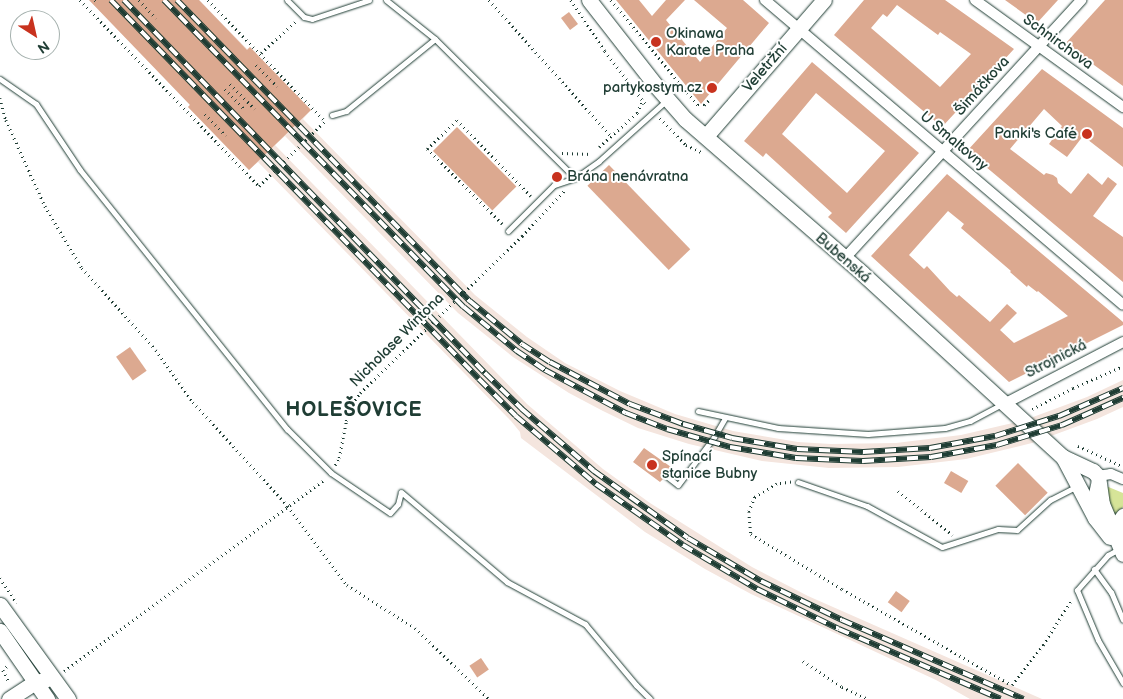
<!DOCTYPE html>
<meta charset="utf-8">
<style>
body{margin:0}
#map{position:relative;width:1123px;height:699px;overflow:hidden;background:#fff;font-family:"Balsamiq Sans",sans-serif}
div>[style]{position:absolute}
[style*='--x']{left:calc(var(--x)*1px);top:calc(var(--y)*1px);width:calc(var(--w)*1px);rotate:calc(var(--a)*1deg)}
.built>*{inset:0;background:#f4e5de}
.green>*{inset:0;background:#d6e498}
.building>*{inset:0;background:#dca990;transform-origin:0 0}
.path>*{height:2.5px;margin-top:-1.25px;transform-origin:0;background:repeating-linear-gradient(90deg,#1f3d34 0 1px,transparent 0 5px)}
.roads{filter:drop-shadow(0 0 1px #1f3d34) drop-shadow(0 0 1px #1f3d34)}
.lane>*{height:5px;margin:-2.5px;padding:0 2.5px;transform-origin:2.5px;border-radius:2.5px;background:#fff}
.street>*{height:10px;margin:-5px;padding:0 5px;transform-origin:5px;border-radius:5px;background:#fff}
.secondary>*{height:15px;margin:-7.5px;padding:0 7.5px;transform-origin:7.5px;border-radius:7.5px;background:#fff}
.rail>*{height:5.5px;margin-top:-2.75px;transform-origin:0;background:repeating-linear-gradient(90deg,#fff 0 11px,#1f3d34 0 22px);box-sizing:border-box;border-block:1px solid #1f3d34}
.dots>*{width:14px;height:14px;translate:-50% -50%;box-sizing:border-box;border:2px solid #fff;border-radius:50%}
span{translate:-50% -50%;white-space:nowrap;text-align:center;line-height:1.15;-webkit-text-stroke:4px #fff;paint-order:stroke}
.poi-label{font-size:15px;color:#1f3d34}
.left{translate:0 -50%;text-align:left}
.right{translate:-100% -50%;text-align:right}
.street-label{font-size:15px;color:#1f3d34}
.district-label{font-size:20px;color:#1f3d34;font-weight:700;letter-spacing:1px}
.north{position:absolute;left:10px;top:10px;width:50px;height:50px;box-sizing:border-box;background:#fff;border:1px solid #a5b1ae;border-radius:50%;rotate:145deg;font-size:14px;font-weight:700;line-height:20px;text-align:center;color:#1f3d34}
.north::after{content:'';display:block;margin:auto;width:18px;height:22px;background:#c8321e;clip-path:polygon(50% 0,100% 100%,50% 72%,0 100%)}
</style>
<div id="map">
<div class="built">
<div style="clip-path:polygon(89px 0,199px 0,247px 49px,250px 47px,311px 110px,303px 119px,475px 295px,527px 337px,565px 363px,620px 391px,675px 414px,733px 431px,798px 442px,831px 444px,896px 443px,961px 435px,1025px 420px,1087px 397px,1123px 380px,1123px 407px,1097px 419px,1032px 443px,966px 459px,898px 467px,829px 468px,762px 461px,689px 444px,638px 428px,603px 411px,569px 393px,513px 357px,458px 313px,285px 136px,275px 145px,527px 404px,603px 469px,650px 503px,752px 567px,808px 596px,1042px 699px,970px 699px,936px 680px,751px 594px,705px 569px,645px 532px,521px 438px,520px 432px,511px 421px,258px 162px,249px 170px,188px 107px,190px 104px)"></div>
</div>
<div class="green">
<div style="clip-path:polygon(1106px 486px,1123px 493px,1123px 507px,1112px 518px)"></div>
</div>
<div class="building">
<div style="clip-path:polygon(89px 0,199px 0,247px 50px,250px 47px,311px 110px,249px 170px,188px 107px,190px 105px)"></div>
<div style="clip-path:polygon(616px 0,639px 0,652px 16px,666px 0,685px 0,666px 20px,700px 62px,727px 28px,694px 0,743px 0,769px 23px,701px 104px)"></div>
<div style="clip-path:polygon(evenodd,864px 0,945px 0,1014px 49px,942px 127px,834px 35px,864px 0,897px 5px,938px 35px,940px 32px,971px 54px,940px 87px,871px 28px,883px 14px,887px 17px,897px 5px)"></div>
<div style="clip-path:polygon(1005px 0,1058px 0,1037px 23px)"></div>
<div style="clip-path:polygon(1105px 0,1123px 0,1123px 86px,1065px 44px)"></div>
<div style="left:569px;top:12px;width:15px;height:10px;rotate:53deg"></div>
<div style="clip-path:polygon(evenodd,812px 62px,919px 153px,846px 233px,828px 217px,832px 213px,766px 153px,763px 157px,744px 141px,812px 62px,816px 93px,885px 151px,847px 193px,782px 134px,816px 93px)"></div>
<div style="clip-path:polygon(1042px 69px,1123px 128px,1123px 167px,1083px 136px,1067px 157px,1049px 144px,1062px 126px,1044px 109px,1010px 149px,1044px 175px,1046px 173px,1053px 175px,1057px 178px,1058px 183px,1071px 194px,1088px 173px,1102px 185px,1108px 177px,1117px 184px,1093px 216px,1123px 237px,1123px 282px,967px 151px)"></div>
<div style="left:457px;top:127px;width:84px;height:34px;rotate:45deg"></div>
<div style="left:609px;top:165px;width:117px;height:30px;rotate:46deg"></div>
<div style="clip-path:polygon(evenodd,947px 174px,1123px 322px,1123px 325px,1009px 382px,871px 256px,947px 174px,948px 211px,964px 224px,961px 228px,1011px 271px,1010px 272px,1027px 287px,1028px 285px,1037px 292px,1038px 291px,1068px 316px,1014px 343px,1000px 330px,1017px 313px,1007px 304px,990px 322px,959px 295px,957px 297px,950px 291px,927px 266px,924px 269px,909px 255px,948px 211px)"></div>
<div style="left:130px;top:347px;width:29px;height:17px;rotate:55deg"></div>
<div style="clip-path:polygon(644px 448px,671px 467px,668px 472px,661px 473px,663px 479px,660px 482px,633px 462px)"></div>
<div style="left:1018px;top:463px;width:42px;height:32px;rotate:45deg"></div>
<div style="left:951px;top:471px;width:20px;height:14px;rotate:30deg"></div>
<div style="left:896px;top:591px;width:17px;height:14px;rotate:36deg"></div>
<div style="left:481px;top:658px;width:14px;height:14px;rotate:56deg"></div>
</div>
<div class="path">
<div style="--x:80;--y:0;--w:258;--a:46.1"></div>
<div style="--x:259;--y:186;--w:95;--a:-44.6"></div>
<div style="--x:95;--y:0;--w:1;--a:45"></div>
<div style="--x:139;--y:0;--w:25;--a:47"></div>
<div style="--x:208;--y:0;--w:167;--a:46"></div>
<div style="--x:489;--y:0;--w:183;--a:48.1"></div>
<div style="--x:571;--y:0;--w:61;--a:56.3"></div>
<div style="--x:605;--y:51;--w:69;--a:52.6"></div>
<div style="--x:611;--y:0;--w:136;--a:50.4"></div>
<div style="--x:698;--y:105;--w:6;--a:0"></div>
<div style="--x:704;--y:105;--w:7;--a:-45"></div>
<div style="--x:261;--y:53;--w:49;--a:-42.5"></div>
<div style="--x:256;--y:65;--w:30;--a:45"></div>
<div style="--x:230;--y:84;--w:35;--a:45"></div>
<div style="--x:225;--y:89;--w:29;--a:46"></div>
<div style="--x:0;--y:98;--w:23;--a:75"></div>
<div style="--x:6;--y:120;--w:94;--a:65.6"></div>
<div style="--x:45;--y:206;--w:72;--a:59.2"></div>
<div style="--x:82;--y:268;--w:110;--a:47.9"></div>
<div style="--x:156;--y:350;--w:64;--a:54.6"></div>
<div style="--x:193;--y:402;--w:141;--a:47.6"></div>
<div style="--x:288;--y:506;--w:99;--a:53.2"></div>
<div style="--x:347;--y:585;--w:80;--a:32.3"></div>
<div style="--x:415;--y:628;--w:103;--a:43.8"></div>
<div style="--x:205;--y:114;--w:30;--a:46"></div>
<div style="--x:660;--y:118;--w:37;--a:46"></div>
<div style="--x:686;--y:145;--w:17;--a:25"></div>
<div style="--x:599;--y:147;--w:51;--a:-41.8"></div>
<div style="--x:637;--y:113;--w:15;--a:-67"></div>
<div style="--x:562;--y:153;--w:30;--a:2"></div>
<div style="--x:502;--y:224;--w:106;--a:-135"></div>
<div style="--x:427;--y:149;--w:42;--a:-44"></div>
<div style="--x:457;--y:120;--w:106;--a:45.8"></div>
<div style="--x:1032;--y:409;--w:46;--a:-27.1"></div>
<div style="--x:1073;--y:388;--w:55;--a:-23.7"></div>
<div style="--x:1078;--y:446;--w:48;--a:24.4"></div>
<div style="--x:335;--y:465;--w:8;--a:-60"></div>
<div style="--x:339;--y:458;--w:38;--a:-79"></div>
<div style="--x:346;--y:421;--w:18;--a:-71"></div>
<div style="--x:352;--y:404;--w:14;--a:-54"></div>
<div style="--x:360;--y:393;--w:226;--a:-44.1"></div>
<div style="--x:522;--y:236;--w:62;--a:-47"></div>
<div style="--x:791;--y:482;--w:14;--a:172"></div>
<div style="--x:777;--y:484;--w:26;--a:149"></div>
<div style="--x:755;--y:497;--w:16;--a:112"></div>
<div style="--x:749;--y:512;--w:22;--a:85"></div>
<div style="--x:751;--y:534;--w:106;--a:31.1"></div>
<div style="--x:842;--y:589;--w:195;--a:29.5"></div>
<div style="--x:1012;--y:685;--w:51;--a:-52.2"></div>
<div style="--x:1043;--y:645;--w:54;--a:-57.8"></div>
<div style="--x:898;--y:491;--w:70;--a:38.7"></div>
<div style="--x:0;--y:578;--w:30;--a:56"></div>
<div style="--x:803;--y:661;--w:47;--a:33.7"></div>
<div style="--x:842;--y:687;--w:29;--a:25"></div>
<div style="--x:7;--y:667;--w:5;--a:143"></div>
<div style="--x:3;--y:670;--w:13;--a:63"></div>
<div style="--x:64;--y:671;--w:324;--a:-36.3"></div>
</div>
<div class="roads">
<div class="lane">
<div style="--x:287;--y:0;--w:24;--a:45"></div>
<div style="--x:304;--y:17;--w:8;--a:14"></div>
<div style="--x:312;--y:19;--w:60;--a:-18.4"></div>
<div style="--x:386;--y:0;--w:63;--a:38.5"></div>
<div style="--x:435;--y:39;--w:197;--a:44.8"></div>
<div style="--x:0;--y:79;--w:44;--a:34.8"></div>
<div style="--x:36;--y:104;--w:79;--a:56.3"></div>
<div style="--x:80;--y:170;--w:332;--a:51.4"></div>
<div style="--x:287;--y:429;--w:62;--a:45"></div>
<div style="--x:331;--y:473;--w:71;--a:34.1"></div>
<div style="--x:390;--y:513;--w:12;--a:-48"></div>
<div style="--x:398;--y:504;--w:12;--a:-76"></div>
<div style="--x:401;--y:492;--w:139;--a:40.3"></div>
<div style="--x:507;--y:582;--w:89;--a:28.3"></div>
<div style="--x:585;--y:624;--w:80;--a:50.1"></div>
<div style="--x:636;--y:685;--w:20;--a:45"></div>
<div style="--x:332;--y:115;--w:15;--a:-16"></div>
<div style="--x:346;--y:111;--w:114;--a:-39"></div>
<div style="--x:508;--y:231;--w:65;--a:-45"></div>
<div style="--x:554;--y:185;--w:22;--a:-18"></div>
<div style="--x:575;--y:178;--w:29;--a:-35"></div>
<div style="--x:599;--y:161;--w:91;--a:-41.9"></div>
<div style="--x:698;--y:411;--w:82;--a:12"></div>
<div style="--x:778;--y:428;--w:90;--a:3.8"></div>
<div style="--x:868;--y:434;--w:77;--a:-4.5"></div>
<div style="--x:945;--y:428;--w:26;--a:-16"></div>
<div style="--x:970;--y:421;--w:36;--a:-28"></div>
<div style="--x:665;--y:475;--w:16;--a:38"></div>
<div style="--x:678;--y:485;--w:60;--a:-53.1"></div>
<div style="--x:714;--y:437;--w:22;--a:-60"></div>
<div style="--x:798;--y:482;--w:73;--a:19.2"></div>
<div style="--x:867;--y:506;--w:85;--a:28.7"></div>
<div style="--x:942;--y:547;--w:59;--a:-17.8"></div>
<div style="--x:998;--y:529;--w:19;--a:3"></div>
<div style="--x:1017;--y:530;--w:45;--a:-42.3"></div>
<div style="--x:1050;--y:500;--w:29;--a:-27"></div>
<div style="--x:1119;--y:549;--w:13;--a:151"></div>
<div style="--x:1108;--y:555;--w:47;--a:131.5"></div>
<div style="--x:1077;--y:590;--w:54;--a:67.2"></div>
<div style="--x:1098;--y:640;--w:50;--a:59.8"></div>
<div style="--x:1094;--y:569;--w:29;--a:54"></div>
<div style="--x:1111;--y:592;--w:30;--a:67"></div>
</div>
<div class="street">
<div style="--x:765;--y:0;--w:470;--a:40.4"></div>
<div style="--x:975;--y:0;--w:183;--a:35.9"></div>
<div style="--x:845;--y:258;--w:350;--a:-47.5"></div>
<div style="--x:1004;--y:404;--w:134;--a:-27.5"></div>
<div style="--x:1094;--y:511;--w:13;--a:-94"></div>
<div style="--x:1093;--y:498;--w:23;--a:-77"></div>
<div style="--x:1098;--y:476;--w:13;--a:-9"></div>
<div style="--x:1111;--y:474;--w:13;--a:23"></div>
</div>
<div class="secondary">
<div style="--x:589;--y:0;--w:110;--a:52"></div>
<div style="--x:657;--y:87;--w:43;--a:48.8"></div>
<div style="--x:685;--y:119;--w:235;--a:41"></div>
<div style="--x:862;--y:273;--w:273;--a:42.5"></div>
<div style="--x:1063;--y:457;--w:33;--a:25"></div>
<div style="--x:1093;--y:471;--w:7;--a:45"></div>
<div style="--x:1098;--y:476;--w:28;--a:82"></div>
<div style="--x:1102;--y:504;--w:54;--a:67.2"></div>
<div style="--x:706;--y:136;--w:180;--a:-49.1"></div>
<div style="--x:1063;--y:457;--w:69;--a:62.3"></div>
<div style="--x:1095;--y:518;--w:24;--a:52"></div>
<div style="--x:1115;--y:537;--w:14;--a:-78"></div>
<div style="--x:1118;--y:523;--w:9;--a:-54"></div>
<div style="--x:0;--y:605;--w:116;--a:54.1"></div>
<div style="--x:0;--y:631;--w:83;--a:55.3"></div>
<div style="--x:9;--y:699;--w:31;--a:-33"></div>
<div style="--x:35;--y:682;--w:10;--a:-11"></div>
</div>
</div>
<div class="rail">
<div style="--x:111;--y:0;--w:528;--a:45.84"></div>
<div style="--x:479;--y:379;--w:52;--a:45"></div>
<div style="--x:516;--y:416;--w:105;--a:40.4"></div>
<div style="--x:596;--y:484;--w:106;--a:35"></div>
<div style="--x:683;--y:545;--w:86;--a:30.7"></div>
<div style="--x:757;--y:589;--w:91;--a:26"></div>
<div style="--x:839;--y:629;--w:176;--a:23.4"></div>
<div style="--x:124;--y:0;--w:519;--a:45.94"></div>
<div style="--x:485;--y:373;--w:52;--a:44.2"></div>
<div style="--x:522;--y:409;--w:95;--a:40.7"></div>
<div style="--x:594;--y:471;--w:115;--a:35.5"></div>
<div style="--x:688;--y:538;--w:85;--a:30.5"></div>
<div style="--x:761;--y:581;--w:90;--a:25.7"></div>
<div style="--x:842;--y:620;--w:198;--a:23.5"></div>
<div style="--x:164;--y:0;--w:429;--a:45.7"></div>
<div style="--x:464;--y:307;--w:69;--a:39.7"></div>
<div style="--x:517;--y:351;--w:34;--a:34"></div>
<div style="--x:545;--y:370;--w:92;--a:28"></div>
<div style="--x:626;--y:413;--w:44;--a:21.3"></div>
<div style="--x:667;--y:429;--w:66;--a:15.9"></div>
<div style="--x:730;--y:447;--w:67;--a:9.5"></div>
<div style="--x:796;--y:458;--w:67;--a:2.6"></div>
<div style="--x:863;--y:461;--w:68;--a:-3.4"></div>
<div style="--x:931;--y:457;--w:67;--a:-10.3"></div>
<div style="--x:997;--y:445;--w:68;--a:-17.1"></div>
<div style="--x:1062;--y:425;--w:67;--a:-23.9"></div>
<div style="--x:177;--y:0;--w:420;--a:45.8"></div>
<div style="--x:470;--y:301;--w:67;--a:39.6"></div>
<div style="--x:522;--y:344;--w:33;--a:33"></div>
<div style="--x:550;--y:362;--w:90;--a:27.7"></div>
<div style="--x:630;--y:404;--w:57;--a:20.7"></div>
<div style="--x:683;--y:424;--w:51;--a:15.9"></div>
<div style="--x:732;--y:438;--w:66;--a:9.6"></div>
<div style="--x:797;--y:449;--w:66;--a:2.6"></div>
<div style="--x:863;--y:452;--w:67;--a:-3.4"></div>
<div style="--x:930;--y:448;--w:66;--a:-10.5"></div>
<div style="--x:995;--y:436;--w:67;--a:-17.4"></div>
<div style="--x:1059;--y:416;--w:70;--a:-23.6"></div>
</div>
<div class="dots">
<div style="left:656px;top:42px;background:#c8321e"></div>
<div style="left:712px;top:88px;background:#c8321e"></div>
<div style="left:1087px;top:134px;background:#c8321e"></div>
<div style="left:557px;top:177px;background:#c8321e"></div>
<div style="left:652px;top:465px;background:#c8321e"></div>
</div>
<div class="poi-label">
<span class="left" style="left:666px;top:42px">Okinawa<br>Karate Praha</span>
<span class="right" style="left:702px;top:88px">partykostym.cz</span>
<span class="right" style="left:1077px;top:134px">Panki's Café</span>
<span class="left" style="left:567px;top:177px">Brána nenávratna</span>
<span class="left" style="left:662px;top:465px">Spínací<br>stanice Bubny</span>
</div>
<div class="street-label">
<span style="left:1058px;top:42px;rotate:36deg">Schnirchova</span>
<span style="left:765px;top:68px;rotate:-49deg">Veletržní</span>
<span style="left:982px;top:86px;rotate:-48deg">Šimáčkova</span>
<span style="left:954px;top:141px;rotate:40deg">U Smaltovny</span>
<span style="left:843px;top:258px;rotate:41deg">Bubenská</span>
<span style="left:397px;top:340px;rotate:-45deg">Nicholase Wintona</span>
<span style="left:1056px;top:359px;rotate:-27deg">Strojnická</span>
</div>
<div class="district-label">
<span style="left:354px;top:410px">HOLEŠOVICE</span>
</div>
<div class="north">N</div>
</div>
